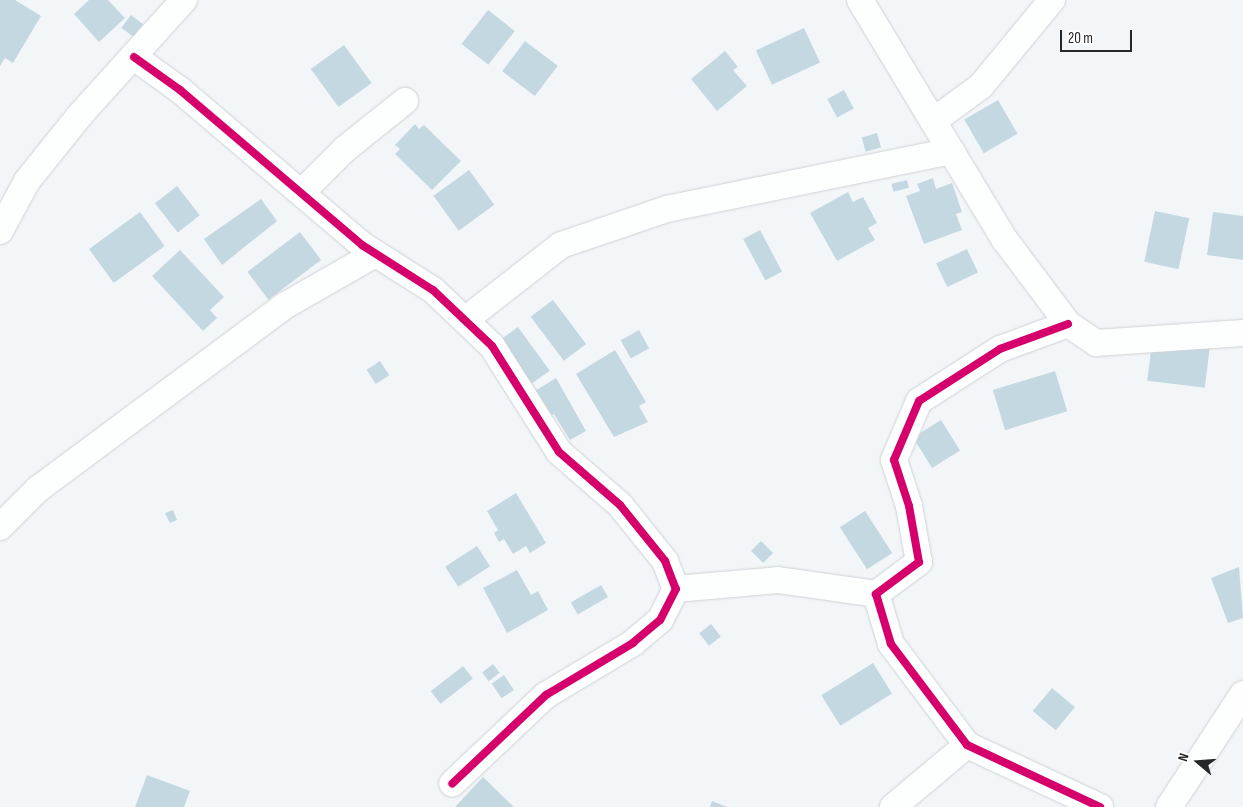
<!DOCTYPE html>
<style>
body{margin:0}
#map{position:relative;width:1243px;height:807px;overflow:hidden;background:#f3f6f9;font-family:"Sofia Sans Condensed",sans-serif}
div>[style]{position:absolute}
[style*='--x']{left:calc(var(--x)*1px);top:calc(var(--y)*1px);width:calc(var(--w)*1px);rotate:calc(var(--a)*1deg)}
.building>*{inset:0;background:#c4d8e2;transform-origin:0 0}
.roads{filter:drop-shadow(0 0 1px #cfd1d3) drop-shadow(0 0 1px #cfd1d3)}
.street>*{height:26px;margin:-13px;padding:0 13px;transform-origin:13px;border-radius:13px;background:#fdfefe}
.cycleway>*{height:8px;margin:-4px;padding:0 4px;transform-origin:4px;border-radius:4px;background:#d6006c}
span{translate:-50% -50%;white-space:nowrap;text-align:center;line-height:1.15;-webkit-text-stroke:4px #fff;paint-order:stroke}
.north{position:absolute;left:1173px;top:737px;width:50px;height:50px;-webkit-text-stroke:4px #fff;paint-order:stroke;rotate:288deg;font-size:14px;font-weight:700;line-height:20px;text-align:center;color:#252729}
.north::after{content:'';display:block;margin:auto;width:18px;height:22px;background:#252729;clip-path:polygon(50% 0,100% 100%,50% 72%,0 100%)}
.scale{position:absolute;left:1060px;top:30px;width:72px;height:22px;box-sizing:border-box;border:2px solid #252729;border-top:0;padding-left:6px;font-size:15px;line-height:18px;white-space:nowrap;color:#252729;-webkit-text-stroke:4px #fff;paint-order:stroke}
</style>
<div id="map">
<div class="building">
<div style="clip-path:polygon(0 0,15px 0,41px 16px,13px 63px,5px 58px,0 66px)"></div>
<div style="clip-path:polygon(89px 0,108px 0,125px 18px,99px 42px,74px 14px)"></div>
<div style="left:488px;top:10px;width:34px;height:43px;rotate:38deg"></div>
<div style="left:131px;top:15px;width:15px;height:16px;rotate:37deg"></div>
<div style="left:804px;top:28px;width:38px;height:53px;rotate:65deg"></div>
<div style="left:525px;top:41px;width:41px;height:38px;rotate:37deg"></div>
<div style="left:344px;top:45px;width:47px;height:41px;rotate:54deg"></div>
<div style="clip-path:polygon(725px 51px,738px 67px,733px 70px,747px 86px,717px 111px,691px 79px)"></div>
<div style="left:844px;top:90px;width:21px;height:19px;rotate:62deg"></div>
<div style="left:998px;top:100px;width:39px;height:39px;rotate:60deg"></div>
<div style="clip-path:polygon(415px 124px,419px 129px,424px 125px,461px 161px,432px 190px,395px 154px,400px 149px,395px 145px)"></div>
<div style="left:877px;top:133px;width:15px;height:16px;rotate:74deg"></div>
<div style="left:469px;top:170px;width:43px;height:44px;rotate:54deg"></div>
<div style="clip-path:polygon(933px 178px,936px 189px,952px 183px,962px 212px,956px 214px,962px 230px,924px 244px,906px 196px,920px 191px,917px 184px)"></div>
<div style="left:907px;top:180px;width:8px;height:16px;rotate:76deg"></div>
<div style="left:177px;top:186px;width:37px;height:28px;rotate:52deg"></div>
<div style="clip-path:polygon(848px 192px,853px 202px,863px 197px,877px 223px,868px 228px,875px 240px,837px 261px,810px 213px)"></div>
<div style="clip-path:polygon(261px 199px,277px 221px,222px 265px,204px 239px)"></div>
<div style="left:1155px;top:211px;width:35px;height:52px;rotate:12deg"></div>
<div style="left:140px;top:212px;width:42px;height:63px;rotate:54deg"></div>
<div style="clip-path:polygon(1213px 212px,1243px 216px,1243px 260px,1207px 255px)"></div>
<div style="left:760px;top:230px;width:47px;height:19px;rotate:62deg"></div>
<div style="left:300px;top:232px;width:35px;height:66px;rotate:53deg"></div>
<div style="left:967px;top:249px;width:26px;height:34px;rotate:65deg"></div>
<div style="clip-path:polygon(180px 250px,224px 297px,210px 310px,217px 318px,203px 331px,152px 276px)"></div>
<div style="left:553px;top:300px;width:55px;height:28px;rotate:53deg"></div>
<div style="left:518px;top:327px;width:54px;height:22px;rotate:54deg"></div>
<div style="left:639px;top:330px;width:21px;height:21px;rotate:61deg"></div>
<div style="left:1152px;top:342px;width:58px;height:39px;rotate:7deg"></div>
<div style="clip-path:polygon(615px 350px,646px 402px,639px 406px,648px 422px,614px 437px,576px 374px)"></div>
<div style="left:380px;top:361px;width:17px;height:16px;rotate:57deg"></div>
<div style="left:1055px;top:371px;width:42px;height:65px;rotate:73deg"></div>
<div style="clip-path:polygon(556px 378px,586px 431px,570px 440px,554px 414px,545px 419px,530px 394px)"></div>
<div style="left:941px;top:420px;width:36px;height:33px;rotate:58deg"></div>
<div style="clip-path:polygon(516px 493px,546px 543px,530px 553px,526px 546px,513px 554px,504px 539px,499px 542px,494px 533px,498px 530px,487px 511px)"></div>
<div style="clip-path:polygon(173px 510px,177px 520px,170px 523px,165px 513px)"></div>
<div style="left:865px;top:511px;width:50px;height:30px;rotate:57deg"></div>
<div style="left:761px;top:541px;width:17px;height:14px;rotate:45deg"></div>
<div style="left:477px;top:546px;width:24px;height:38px;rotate:57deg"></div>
<div style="clip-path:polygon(1239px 567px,1243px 618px,1228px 623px,1211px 578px)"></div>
<div style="clip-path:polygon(517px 570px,531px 595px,538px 591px,548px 610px,507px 633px,483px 588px)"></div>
<div style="left:601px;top:585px;width:14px;height:35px;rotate:60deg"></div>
<div style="left:711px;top:624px;width:16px;height:15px;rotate:52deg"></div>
<div style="left:873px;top:663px;width:36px;height:61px;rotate:58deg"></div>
<div style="left:493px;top:664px;width:11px;height:14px;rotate:52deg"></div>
<div style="left:463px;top:666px;width:16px;height:41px;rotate:52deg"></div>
<div style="left:504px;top:675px;width:18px;height:15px;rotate:56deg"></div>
<div style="left:1052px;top:688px;width:30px;height:30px;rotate:40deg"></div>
<div style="clip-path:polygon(147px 775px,190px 791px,184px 807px,135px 807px)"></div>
<div style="clip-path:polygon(483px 777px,514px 807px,455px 807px)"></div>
<div style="clip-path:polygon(712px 801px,727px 807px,710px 807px)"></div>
</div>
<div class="roads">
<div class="street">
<div style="--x:860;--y:0;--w:280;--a:58.9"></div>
<div style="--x:1005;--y:240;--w:105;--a:53.1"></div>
<div style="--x:1068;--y:324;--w:34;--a:34"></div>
<div style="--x:1096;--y:343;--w:147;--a:-3.9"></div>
<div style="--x:134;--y:57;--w:57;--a:35.7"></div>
<div style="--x:180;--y:90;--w:239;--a:40.4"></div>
<div style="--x:362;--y:245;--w:84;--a:32.4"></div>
<div style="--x:433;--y:290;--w:81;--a:43.5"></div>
<div style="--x:492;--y:346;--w:125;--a:57.7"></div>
<div style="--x:559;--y:452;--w:81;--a:41"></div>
<div style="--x:620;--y:505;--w:72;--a:51.2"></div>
<div style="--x:665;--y:561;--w:30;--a:69"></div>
<div style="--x:676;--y:589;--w:35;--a:117"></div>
<div style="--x:660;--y:620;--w:35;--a:140"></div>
<div style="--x:633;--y:643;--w:101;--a:149.1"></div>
<div style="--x:546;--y:695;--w:129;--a:136.6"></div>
<div style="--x:933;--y:121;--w:59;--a:-36.1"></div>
<div style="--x:981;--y:86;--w:112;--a:-50.5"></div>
<div style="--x:302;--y:192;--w:61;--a:-45"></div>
<div style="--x:345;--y:149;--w:77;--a:-38.7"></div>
<div style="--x:0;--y:231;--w:57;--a:-61.6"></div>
<div style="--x:27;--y:181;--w:85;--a:-51.2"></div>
<div style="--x:80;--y:115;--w:155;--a:-47.9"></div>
<div style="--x:465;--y:320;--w:122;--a:-38"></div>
<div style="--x:561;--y:245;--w:112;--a:-18.8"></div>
<div style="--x:667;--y:209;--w:290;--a:-11.5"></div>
<div style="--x:1068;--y:324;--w:72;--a:159.8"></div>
<div style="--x:1000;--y:349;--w:96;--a:147.3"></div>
<div style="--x:919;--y:401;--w:64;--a:113"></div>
<div style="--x:894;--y:460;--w:48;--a:71.9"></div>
<div style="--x:909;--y:506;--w:57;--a:79.9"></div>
<div style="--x:919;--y:562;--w:54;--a:143.3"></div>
<div style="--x:876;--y:594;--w:52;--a:73.3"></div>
<div style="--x:891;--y:644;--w:126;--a:53"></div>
<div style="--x:967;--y:745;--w:147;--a:25"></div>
<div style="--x:0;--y:527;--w:54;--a:-45"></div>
<div style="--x:38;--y:489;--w:309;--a:-36.6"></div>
<div style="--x:286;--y:305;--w:103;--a:-29.8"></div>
<div style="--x:676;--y:589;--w:102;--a:-5"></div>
<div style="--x:778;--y:580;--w:99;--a:8.1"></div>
<div style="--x:893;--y:807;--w:97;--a:-40"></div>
<div style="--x:1169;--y:807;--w:135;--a:-56.8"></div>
</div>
</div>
<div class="cycleway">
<div style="--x:134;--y:57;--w:57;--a:35.7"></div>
<div style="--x:180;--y:90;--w:239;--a:40.4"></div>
<div style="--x:362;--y:245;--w:84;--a:32.4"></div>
<div style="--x:433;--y:290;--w:81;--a:43.5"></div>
<div style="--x:492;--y:346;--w:125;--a:57.7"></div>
<div style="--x:559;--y:452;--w:81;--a:41"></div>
<div style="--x:620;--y:505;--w:72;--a:51.2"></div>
<div style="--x:665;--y:561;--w:30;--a:69"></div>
<div style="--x:676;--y:589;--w:35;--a:117"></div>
<div style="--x:660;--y:620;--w:35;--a:140"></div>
<div style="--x:633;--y:643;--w:101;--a:149.1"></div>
<div style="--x:546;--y:695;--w:129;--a:136.6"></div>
<div style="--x:1068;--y:324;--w:72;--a:159.8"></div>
<div style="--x:1000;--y:349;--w:96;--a:147.3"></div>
<div style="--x:919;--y:401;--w:64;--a:113"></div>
<div style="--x:894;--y:460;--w:48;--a:71.9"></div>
<div style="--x:909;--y:506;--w:57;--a:79.9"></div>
<div style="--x:919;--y:562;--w:54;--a:143.3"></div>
<div style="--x:876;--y:594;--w:52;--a:73.3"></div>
<div style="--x:891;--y:644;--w:126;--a:53"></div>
<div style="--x:967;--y:745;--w:147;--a:25"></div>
</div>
<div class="north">N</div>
<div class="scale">20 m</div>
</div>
